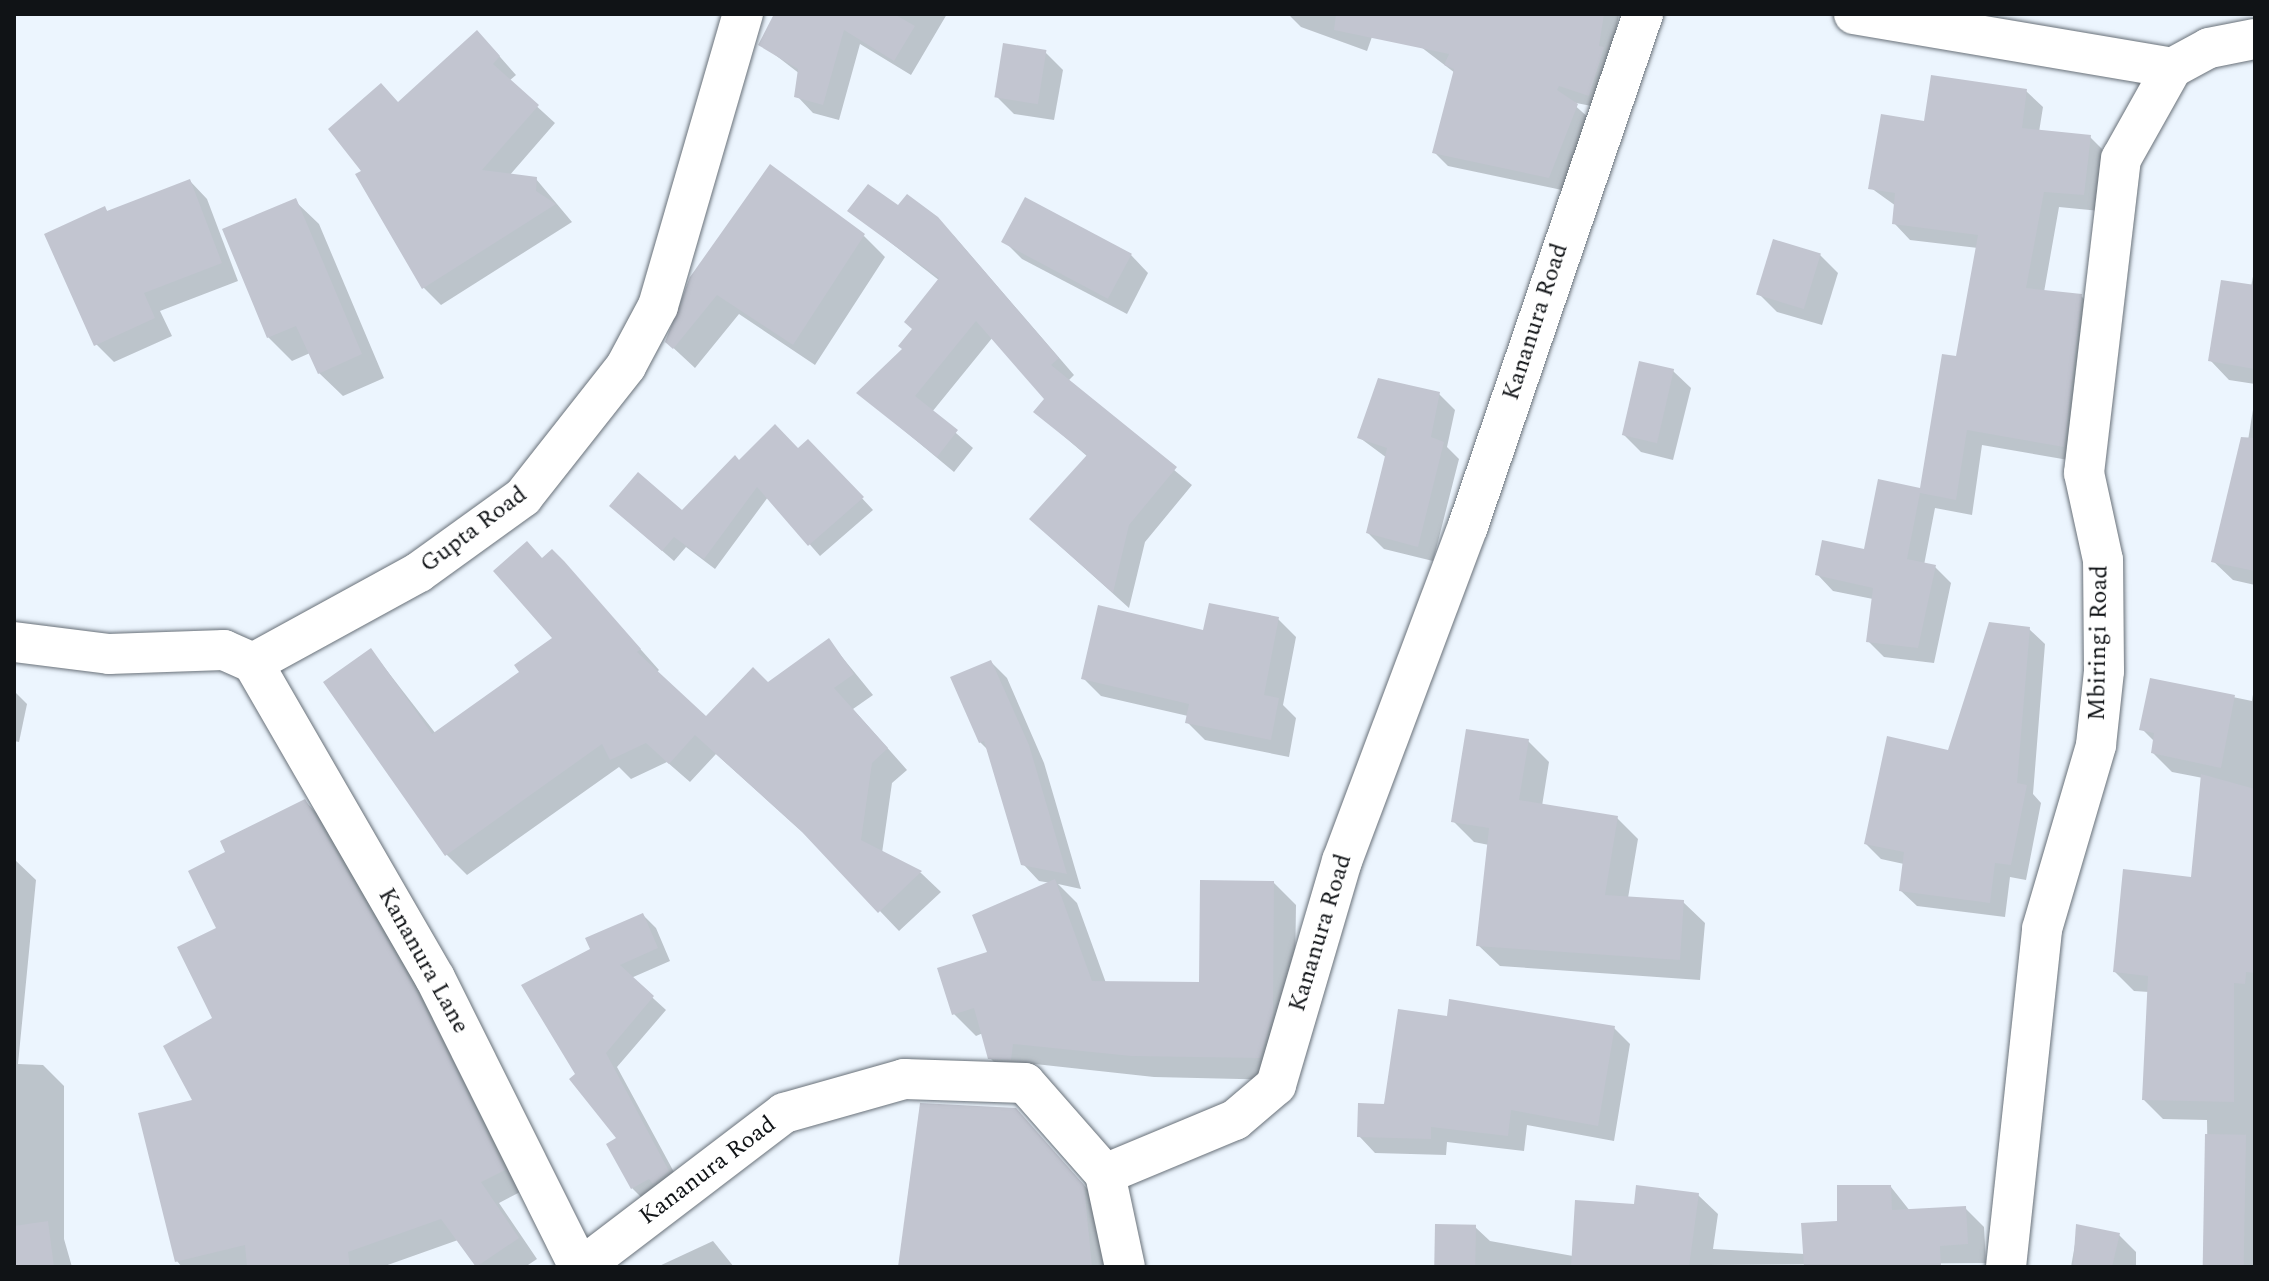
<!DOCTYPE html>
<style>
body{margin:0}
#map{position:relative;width:2269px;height:1281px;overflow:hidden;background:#ecf5fe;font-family:Spectral,serif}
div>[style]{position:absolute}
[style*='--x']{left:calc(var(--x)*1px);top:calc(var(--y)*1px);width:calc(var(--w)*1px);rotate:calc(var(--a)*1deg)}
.shadow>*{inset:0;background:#0003}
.building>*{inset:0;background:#c2c5d0;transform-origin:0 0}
.roads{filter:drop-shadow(0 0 2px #697179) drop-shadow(0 0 2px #697179)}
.street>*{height:40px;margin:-20px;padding:0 20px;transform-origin:20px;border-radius:20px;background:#fff}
span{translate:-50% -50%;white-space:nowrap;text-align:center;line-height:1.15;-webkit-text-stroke:8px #fff;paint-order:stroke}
.street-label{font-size:24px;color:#101316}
.frame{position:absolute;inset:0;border:16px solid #101316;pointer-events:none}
</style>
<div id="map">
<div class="shadow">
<div style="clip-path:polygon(777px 14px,947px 14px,911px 75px,860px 44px,839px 120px,813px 113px,797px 96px,800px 74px,761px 44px)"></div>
<div style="clip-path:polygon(1288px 14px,1380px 14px,1367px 51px,1301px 27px)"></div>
<div style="clip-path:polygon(1432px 14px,1619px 14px,1602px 108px,1571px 102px,1590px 119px,1562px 190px,1448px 166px,1434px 152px,1455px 73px,1421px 47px)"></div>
<div style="clip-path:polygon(494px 50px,516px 75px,509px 81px,555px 123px,509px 176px,536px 179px,572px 222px,441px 305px,424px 288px,364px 172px,400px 104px)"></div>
<div style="clip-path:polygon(1045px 52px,1063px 70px,1054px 120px,1014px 114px,996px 96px)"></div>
<div style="clip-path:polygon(2026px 91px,2043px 107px,2039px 132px,2090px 137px,2106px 153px,2100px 211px,2059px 207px,2044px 292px,2081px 296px,2097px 312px,2080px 462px,1982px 445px,1972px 515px,1935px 508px,1924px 565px,1935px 567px,1951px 583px,1934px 663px,1884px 657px,1868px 641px,1873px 599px,1833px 591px,1817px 574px,1866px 552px,1921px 490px,1957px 358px,1978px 248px,1910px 240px,1894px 223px,1896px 206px,1871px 188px,1926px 123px)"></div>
<div style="clip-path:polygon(190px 181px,207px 199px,238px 281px,160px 311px,172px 336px,114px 362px,96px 344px,105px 209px,108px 212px)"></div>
<div style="clip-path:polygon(295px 201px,319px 224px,384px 378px,343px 396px,319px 373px,310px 353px,292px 361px,268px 337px)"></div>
<div style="clip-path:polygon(899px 208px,954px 236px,1074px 375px,1068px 381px,1192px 485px,1145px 542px,1129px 608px,1048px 535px,1088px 457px,1036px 412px,1046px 399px,993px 337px,932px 412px,973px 448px,954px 472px,859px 393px,904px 350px,940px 281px,850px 211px)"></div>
<div style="clip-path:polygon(864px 236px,885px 257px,815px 365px,739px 314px,695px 368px,667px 342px,692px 278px)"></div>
<div style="clip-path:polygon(1004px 241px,1131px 255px,1148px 273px,1127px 314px,1022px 259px)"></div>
<div style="clip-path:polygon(1820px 255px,1838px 273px,1822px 325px,1777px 312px,1759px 294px)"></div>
<div style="clip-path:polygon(2255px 266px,2255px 384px,2229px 380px,2210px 360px,2251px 287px)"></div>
<div style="clip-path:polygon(1673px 371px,1691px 388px,1673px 460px,1641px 452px,1623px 434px)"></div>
<div style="clip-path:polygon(1439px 394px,1455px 410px,1447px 447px,1459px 459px,1433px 561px,1384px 549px,1368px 533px,1387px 458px,1360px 438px)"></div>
<div style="clip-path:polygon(2255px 397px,2255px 585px,2233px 580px,2213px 561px,2240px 490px)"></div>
<div style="clip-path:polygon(798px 451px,819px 452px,873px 510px,820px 556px,768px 497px,715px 569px,686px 547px,674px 561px,623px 517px,682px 513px,739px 463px)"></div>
<div style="clip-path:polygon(543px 560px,572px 572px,659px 670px,656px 673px,706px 719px,768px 684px,829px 641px,873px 695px,853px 709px,907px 770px,892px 783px,882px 853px,921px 873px,941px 892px,899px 931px,817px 845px,716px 754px,690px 782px,667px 762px,631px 779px,619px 767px,467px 875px,447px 855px,326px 682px,371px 650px,436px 734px,522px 673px,555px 638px)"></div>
<div style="clip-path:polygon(1278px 619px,1296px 637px,1283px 705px,1296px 718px,1289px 757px,1205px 740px,1187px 722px,1188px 716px,1101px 696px,1083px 678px)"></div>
<div style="clip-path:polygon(2029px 629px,2045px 644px,2033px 794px,2041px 803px,2026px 880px,2010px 877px,2005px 917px,1917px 906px,1901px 891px,1904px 864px,1881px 859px,1866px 844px,1949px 753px)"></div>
<div style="clip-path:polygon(991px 662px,1007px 678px,1044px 763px,1081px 889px,1058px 884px,1077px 903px,1106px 983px,1201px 985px,1274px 883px,1296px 905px,1294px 1038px,1282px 1080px,1154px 1077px,1035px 1064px,1033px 1081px,1012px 1080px,990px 1058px,983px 1033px,976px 1036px,954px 1014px,990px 953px,1051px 883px,1039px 881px,1023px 864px,989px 751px,980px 742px)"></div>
<div style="clip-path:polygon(2151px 680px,2252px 701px,2255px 681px,2255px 1267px,2209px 1267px,2207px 1120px,2163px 1119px,2144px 1100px,2149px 992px,2134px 991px,2115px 972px,2193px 879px,2203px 778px,2172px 772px,2153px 753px,2155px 742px,2142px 729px)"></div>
<div style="clip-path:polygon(14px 691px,27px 704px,19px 742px,14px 741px)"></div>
<div style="clip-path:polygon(1528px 741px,1549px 762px,1542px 806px,1617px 818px,1638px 839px,1628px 898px,1683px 902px,1705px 923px,1700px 980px,1500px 966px,1478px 945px,1489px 845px,1474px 842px,1453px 821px)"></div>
<div style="clip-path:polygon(305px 801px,325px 822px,434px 1011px,524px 1190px,499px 1203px,537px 1259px,525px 1267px,477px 1267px,458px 1240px,382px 1267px,182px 1267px,177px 1261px,194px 1101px,215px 1019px,228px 852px)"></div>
<div style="clip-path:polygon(14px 859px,36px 880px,18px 1064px,43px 1065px,64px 1086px,64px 1239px,72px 1267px,14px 1267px)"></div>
<div style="clip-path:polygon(643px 915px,656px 928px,670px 961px,631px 978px,666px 1010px,617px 1067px,681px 1185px,645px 1201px,632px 1188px,619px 1139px,578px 1075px,592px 950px)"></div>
<div style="clip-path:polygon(1449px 1019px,1614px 1028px,1630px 1044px,1614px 1141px,1527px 1125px,1524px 1151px,1447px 1142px,1446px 1155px,1375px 1153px,1359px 1136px)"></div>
<div style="clip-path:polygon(1015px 1110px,1104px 1207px,1109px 1267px,900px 1267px)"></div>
<div style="clip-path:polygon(1891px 1187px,1910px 1211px,1965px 1208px,1984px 1227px,1986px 1263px,1437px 1267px,1475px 1227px,1490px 1241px,1573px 1256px,1636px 1206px,1698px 1195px,1718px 1214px,1713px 1249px,1805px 1254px)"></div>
<div style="clip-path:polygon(2078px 1227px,2119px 1235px,2136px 1252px,2136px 1267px,2071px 1267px)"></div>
<div style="clip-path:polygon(713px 1241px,734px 1267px,657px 1267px)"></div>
</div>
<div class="building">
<div style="clip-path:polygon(774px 14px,894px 14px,915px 26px,894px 61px,844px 30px,823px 105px,794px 97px,798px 69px,758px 45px)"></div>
<div style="clip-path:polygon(1336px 14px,1604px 14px,1599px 46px,1604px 47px,1589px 96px,1559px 86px,1557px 90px,1578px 104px,1549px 178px,1432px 153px,1454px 69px,1444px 65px,1449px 54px,1334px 30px)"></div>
<div style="clip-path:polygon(477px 30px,500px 56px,493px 64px,539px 105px,482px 170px,537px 177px,536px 191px,556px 204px,422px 289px,355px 174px,361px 171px,328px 129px,381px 83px,398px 102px)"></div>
<div style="left:1003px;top:43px;width:44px;height:55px;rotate:9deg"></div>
<div style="clip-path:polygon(1931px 75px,2027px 89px,2022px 128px,2091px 135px,2084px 195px,2044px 192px,2026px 288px,2082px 294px,2064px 447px,1967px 430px,1956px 500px,1920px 493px,1907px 559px,1936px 565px,1918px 648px,1866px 642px,1873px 588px,1815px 575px,1822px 540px,1864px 549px,1878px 479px,1920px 488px,1942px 354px,1956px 356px,1978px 235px,1892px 224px,1895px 193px,1868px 189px,1881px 114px,1924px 121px)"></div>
<div style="clip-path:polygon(770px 164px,865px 234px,793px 345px,717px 295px,673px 349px,665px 342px,690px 277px)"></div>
<div style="clip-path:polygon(190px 179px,222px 263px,144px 293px,155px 318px,94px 346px,44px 234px,105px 206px,107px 211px)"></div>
<div style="clip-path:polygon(868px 184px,898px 205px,907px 194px,938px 217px,1059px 358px,1051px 365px,1177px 467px,1129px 525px,1113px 593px,1029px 519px,1087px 455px,1033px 412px,1044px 399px,976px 321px,915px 396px,958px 430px,937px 457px,856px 393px,902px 349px,898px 346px,912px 329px,904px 322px,939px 278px,847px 211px)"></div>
<div style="left:1025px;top:197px;width:121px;height:51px;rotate:28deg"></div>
<div style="clip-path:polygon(296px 198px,362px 354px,318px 374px,296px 326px,267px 338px,222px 229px)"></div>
<div style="left:1773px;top:239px;width:50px;height:58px;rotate:17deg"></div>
<div style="clip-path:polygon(2221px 280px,2255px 285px,2255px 369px,2208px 361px)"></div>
<div style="left:1639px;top:361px;width:36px;height:76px;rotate:13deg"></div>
<div style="clip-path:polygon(1378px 378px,1440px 392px,1431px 437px,1444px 442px,1418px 547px,1366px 533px,1387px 448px,1357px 438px)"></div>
<div style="clip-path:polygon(775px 424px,798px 448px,808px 439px,864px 497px,808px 546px,757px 487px,704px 559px,674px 537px,662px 551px,609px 506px,638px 472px,682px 510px,735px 455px,739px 460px)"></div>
<div style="clip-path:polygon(2241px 437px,2255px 438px,2255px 571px,2211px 562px)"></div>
<div style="clip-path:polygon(527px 541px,542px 558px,552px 549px,564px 561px,641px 649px,637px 652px,706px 716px,753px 667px,768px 682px,829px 638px,854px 674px,834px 688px,888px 748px,872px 763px,861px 840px,922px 871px,878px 913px,802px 832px,695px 735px,669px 764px,646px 743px,610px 760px,602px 744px,445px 856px,323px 682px,371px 648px,432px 734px,519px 672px,514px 665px,552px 638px,493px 571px)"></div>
<div style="clip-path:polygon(1209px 603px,1279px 617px,1264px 695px,1279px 698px,1271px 740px,1185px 723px,1189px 704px,1081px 679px,1098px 605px,1203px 630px)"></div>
<div style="clip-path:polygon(1989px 622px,2030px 627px,2017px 783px,2027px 785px,2011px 865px,1995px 863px,1990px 903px,1899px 891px,1904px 852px,1864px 844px,1887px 736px,1948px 750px)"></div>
<div style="clip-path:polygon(991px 660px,1029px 745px,1067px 874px,1021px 865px,984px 741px,979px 743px,950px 677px)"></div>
<div style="clip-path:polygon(2150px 678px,2235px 695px,2221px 768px,2151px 753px,2154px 733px,2139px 730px)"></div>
<div style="clip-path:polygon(1466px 729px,1529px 739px,1519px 800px,1618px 816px,1605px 895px,1684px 900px,1680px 960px,1476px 946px,1489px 828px,1451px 822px)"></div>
<div style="clip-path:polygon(2201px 774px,2255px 789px,2255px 973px,2246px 972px,2245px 984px,2234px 983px,2234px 1102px,2142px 1100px,2148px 976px,2113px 972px,2123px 869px,2191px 877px)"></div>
<div style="clip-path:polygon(305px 799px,415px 989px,505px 1170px,481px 1182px,519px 1238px,476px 1267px,441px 1219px,348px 1252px,350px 1267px,247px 1267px,245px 1245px,175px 1262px,138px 1113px,192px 1100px,163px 1046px,212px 1018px,177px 947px,216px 928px,188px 871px,225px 852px,220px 841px)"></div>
<div style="clip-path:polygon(1055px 879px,1092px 981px,1199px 982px,1200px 880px,1274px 881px,1273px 1015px,1260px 1058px,1131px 1056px,1013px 1044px,1011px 1060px,988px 1059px,974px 1008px,952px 1015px,937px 968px,987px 952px,972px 915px)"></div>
<div style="clip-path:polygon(643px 913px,658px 948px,620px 965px,654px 996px,606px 1053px,669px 1171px,653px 1184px,649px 1179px,631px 1189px,606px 1144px,616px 1138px,569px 1079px,575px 1074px,521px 985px,590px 949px,585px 938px)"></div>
<div style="clip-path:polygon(1449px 999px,1615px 1026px,1598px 1126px,1511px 1110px,1508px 1136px,1431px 1127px,1431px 1139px,1357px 1137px,1358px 1103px,1384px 1104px,1398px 1009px,1447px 1016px)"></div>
<div style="clip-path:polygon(920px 1103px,1016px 1108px,1084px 1185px,1092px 1267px,898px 1267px)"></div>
<div style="left:2205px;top:1134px;width:41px;height:133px;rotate:1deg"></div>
<div style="clip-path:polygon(1636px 1185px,1699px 1193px,1689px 1267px,1571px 1267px,1575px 1200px,1634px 1204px)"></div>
<div style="clip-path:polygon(1837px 1185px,1891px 1185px,1892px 1210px,1966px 1206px,1968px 1244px,1940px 1246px,1941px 1267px,1804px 1267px,1801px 1223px,1837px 1221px)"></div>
<div style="clip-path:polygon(48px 1221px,54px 1267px,14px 1267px,14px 1226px)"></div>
<div style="left:1435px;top:1224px;width:41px;height:43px;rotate:1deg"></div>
<div style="clip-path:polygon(2076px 1224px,2120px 1233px,2112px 1267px,2073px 1267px)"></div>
</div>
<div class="roads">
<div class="street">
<div style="--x:1854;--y:14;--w:323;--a:9.6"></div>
<div style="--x:14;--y:642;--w:96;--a:7.2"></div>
<div style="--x:109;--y:654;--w:115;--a:-2"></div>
<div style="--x:224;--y:650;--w:32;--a:24"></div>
<div style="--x:253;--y:663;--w:189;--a:-28.7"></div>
<div style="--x:419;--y:572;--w:128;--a:-35.8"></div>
<div style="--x:523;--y:497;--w:167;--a:-51.8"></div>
<div style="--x:626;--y:366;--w:68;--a:-61.9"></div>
<div style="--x:658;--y:306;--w:304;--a:-73.8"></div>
<div style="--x:253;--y:663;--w:364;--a:60"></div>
<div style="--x:435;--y:978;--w:323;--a:63.5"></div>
<div style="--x:1105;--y:1174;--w:95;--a:77.9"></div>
<div style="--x:582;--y:1267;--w:254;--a:-37.3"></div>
<div style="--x:784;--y:1113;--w:125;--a:-15.8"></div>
<div style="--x:904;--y:1079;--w:121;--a:1.9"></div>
<div style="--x:1025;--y:1083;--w:121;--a:48.7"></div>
<div style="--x:1105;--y:1174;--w:141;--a:-22.6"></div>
<div style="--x:1235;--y:1120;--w:54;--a:-40.5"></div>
<div style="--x:1276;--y:1085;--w:234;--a:-73.6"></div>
<div style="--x:1342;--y:861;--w:358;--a:-69.4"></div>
<div style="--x:1468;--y:526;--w:541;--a:-71.13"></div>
<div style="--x:2006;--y:1267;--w:340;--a:-83.9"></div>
<div style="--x:2042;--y:929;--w:192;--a:-73.6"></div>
<div style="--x:2096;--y:745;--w:74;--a:-83.8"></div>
<div style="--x:2104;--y:671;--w:111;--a:-90.5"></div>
<div style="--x:2103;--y:560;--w:89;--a:-102.3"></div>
<div style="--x:2084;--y:473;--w:316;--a:-83.3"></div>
<div style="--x:2121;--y:159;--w:104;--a:-60.7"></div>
<div style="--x:2172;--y:68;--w:42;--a:-28.4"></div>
<div style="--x:2209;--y:48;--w:47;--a:-11.1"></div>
</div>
</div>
<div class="street-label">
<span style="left:1536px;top:322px;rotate:-72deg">Kananura Road</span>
<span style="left:474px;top:530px;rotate:-37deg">Gupta Road</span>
<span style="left:2099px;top:643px;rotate:-89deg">Mbiringi Road</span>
<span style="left:1321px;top:933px;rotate:-73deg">Kananura Road</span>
<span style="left:423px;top:961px;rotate:61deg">Kananura Lane</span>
<span style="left:708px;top:1171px;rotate:-37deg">Kananura Road</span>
</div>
<div class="frame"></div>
</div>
